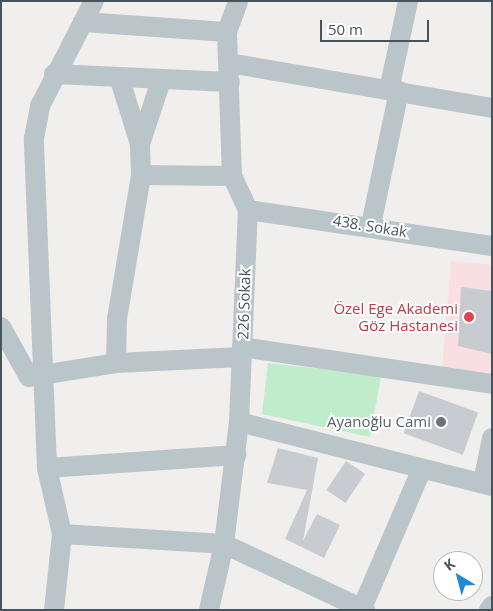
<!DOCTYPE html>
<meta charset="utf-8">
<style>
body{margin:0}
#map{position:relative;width:493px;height:611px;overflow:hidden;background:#f1eeee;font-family:"Open Sans",sans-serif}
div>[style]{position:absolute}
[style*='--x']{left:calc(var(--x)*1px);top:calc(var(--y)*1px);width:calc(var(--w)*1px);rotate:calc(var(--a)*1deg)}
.medical>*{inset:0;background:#f9dfe1}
.green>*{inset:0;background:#bfecca}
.building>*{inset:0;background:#c8ccd1;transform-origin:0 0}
.minor>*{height:20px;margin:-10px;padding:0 10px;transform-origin:10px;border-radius:10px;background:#bac5ca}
.dots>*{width:14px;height:14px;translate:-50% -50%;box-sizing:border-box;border:2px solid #fff;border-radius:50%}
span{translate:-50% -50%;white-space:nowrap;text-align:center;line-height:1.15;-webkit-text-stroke:4px #fff;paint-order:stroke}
.street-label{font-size:15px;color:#47545b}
.health-label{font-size:15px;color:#be3a42}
.right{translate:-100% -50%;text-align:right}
.worship-label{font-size:15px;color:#5b616d}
.frame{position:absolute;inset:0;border:2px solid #47545b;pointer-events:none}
.north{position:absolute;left:433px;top:551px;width:50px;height:50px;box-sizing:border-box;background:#fff;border:1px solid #b5bbbd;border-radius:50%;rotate:323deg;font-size:14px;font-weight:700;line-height:20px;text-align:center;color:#47545b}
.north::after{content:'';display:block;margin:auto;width:18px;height:22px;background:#2289d6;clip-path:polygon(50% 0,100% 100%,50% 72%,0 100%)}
.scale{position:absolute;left:320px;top:20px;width:109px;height:22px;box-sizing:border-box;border:2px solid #47545b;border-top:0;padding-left:6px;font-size:15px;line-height:18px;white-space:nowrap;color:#47545b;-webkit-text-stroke:4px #fff;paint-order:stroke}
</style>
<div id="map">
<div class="medical">
<div style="clip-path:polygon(451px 261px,492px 265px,492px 377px,442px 369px)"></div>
</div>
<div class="green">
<div style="clip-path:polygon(268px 363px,381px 376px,370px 437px,262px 414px)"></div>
</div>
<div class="building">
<div style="clip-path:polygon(461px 287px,492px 291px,492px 354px,458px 346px)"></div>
<div style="left:419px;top:391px;width:63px;height:45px;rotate:20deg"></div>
<div style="clip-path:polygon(278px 448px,318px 458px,303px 541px,317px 514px,340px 525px,324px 558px,285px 539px,307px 490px,267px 483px)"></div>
<div style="left:346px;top:461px;width:23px;height:35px;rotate:34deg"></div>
</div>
<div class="minor">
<div style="--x:83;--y:22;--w:144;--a:4"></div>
<div style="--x:229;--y:63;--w:267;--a:9.7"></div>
<div style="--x:54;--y:74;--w:176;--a:2.6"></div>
<div style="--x:389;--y:90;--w:91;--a:-77.9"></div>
<div style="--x:140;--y:144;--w:66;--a:-71.6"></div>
<div style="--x:141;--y:175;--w:91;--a:0.6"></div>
<div style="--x:248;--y:210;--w:247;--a:8.4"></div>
<div style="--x:371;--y:225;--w:137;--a:-78.2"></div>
<div style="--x:1;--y:327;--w:57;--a:60.8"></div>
<div style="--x:29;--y:377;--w:88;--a:-9.1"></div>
<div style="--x:116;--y:363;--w:125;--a:-2.7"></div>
<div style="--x:242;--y:347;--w:253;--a:8.4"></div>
<div style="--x:116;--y:363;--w:44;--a:-88.7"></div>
<div style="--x:117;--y:319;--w:146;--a:-80.5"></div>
<div style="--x:141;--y:175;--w:31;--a:-92"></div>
<div style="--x:140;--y:144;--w:67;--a:-107.4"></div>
<div style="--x:239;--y:422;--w:261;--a:14.2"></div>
<div style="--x:47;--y:468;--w:190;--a:-3.9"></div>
<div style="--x:483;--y:482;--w:45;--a:-78.4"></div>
<div style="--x:62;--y:534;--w:162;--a:3.5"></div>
<div style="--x:224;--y:544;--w:156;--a:25.1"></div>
<div style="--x:362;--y:608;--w:151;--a:-66.7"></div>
<div style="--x:54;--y:610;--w:76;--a:-84"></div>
<div style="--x:62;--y:534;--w:68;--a:-102.8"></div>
<div style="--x:47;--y:468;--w:330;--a:-92.3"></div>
<div style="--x:34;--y:138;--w:33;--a:-79"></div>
<div style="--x:40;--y:106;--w:118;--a:-62.8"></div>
<div style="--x:209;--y:610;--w:68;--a:-77.2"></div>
<div style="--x:224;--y:544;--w:123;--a:-83"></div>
<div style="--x:239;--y:422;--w:212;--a:-87.6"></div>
<div style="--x:248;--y:210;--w:38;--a:-115"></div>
<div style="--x:232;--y:176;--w:144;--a:-92"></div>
<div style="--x:227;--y:32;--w:33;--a:-70"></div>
<div style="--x:489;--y:610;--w:5;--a:-53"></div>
</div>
<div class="dots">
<div style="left:469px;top:317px;background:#e0444e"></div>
<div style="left:441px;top:422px;background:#6b7280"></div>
</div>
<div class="street-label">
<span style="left:370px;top:226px;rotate:9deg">438. Sokak</span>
<span style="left:244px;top:304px;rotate:-88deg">226 Sokak</span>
</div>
<div class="health-label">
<span class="right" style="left:458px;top:317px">Özel Ege Akademi<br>Göz Hastanesi</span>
</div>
<div class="worship-label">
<span class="right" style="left:431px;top:422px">Ayanoğlu Cami</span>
</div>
<div class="frame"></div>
<div class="north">K</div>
<div class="scale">50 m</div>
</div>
